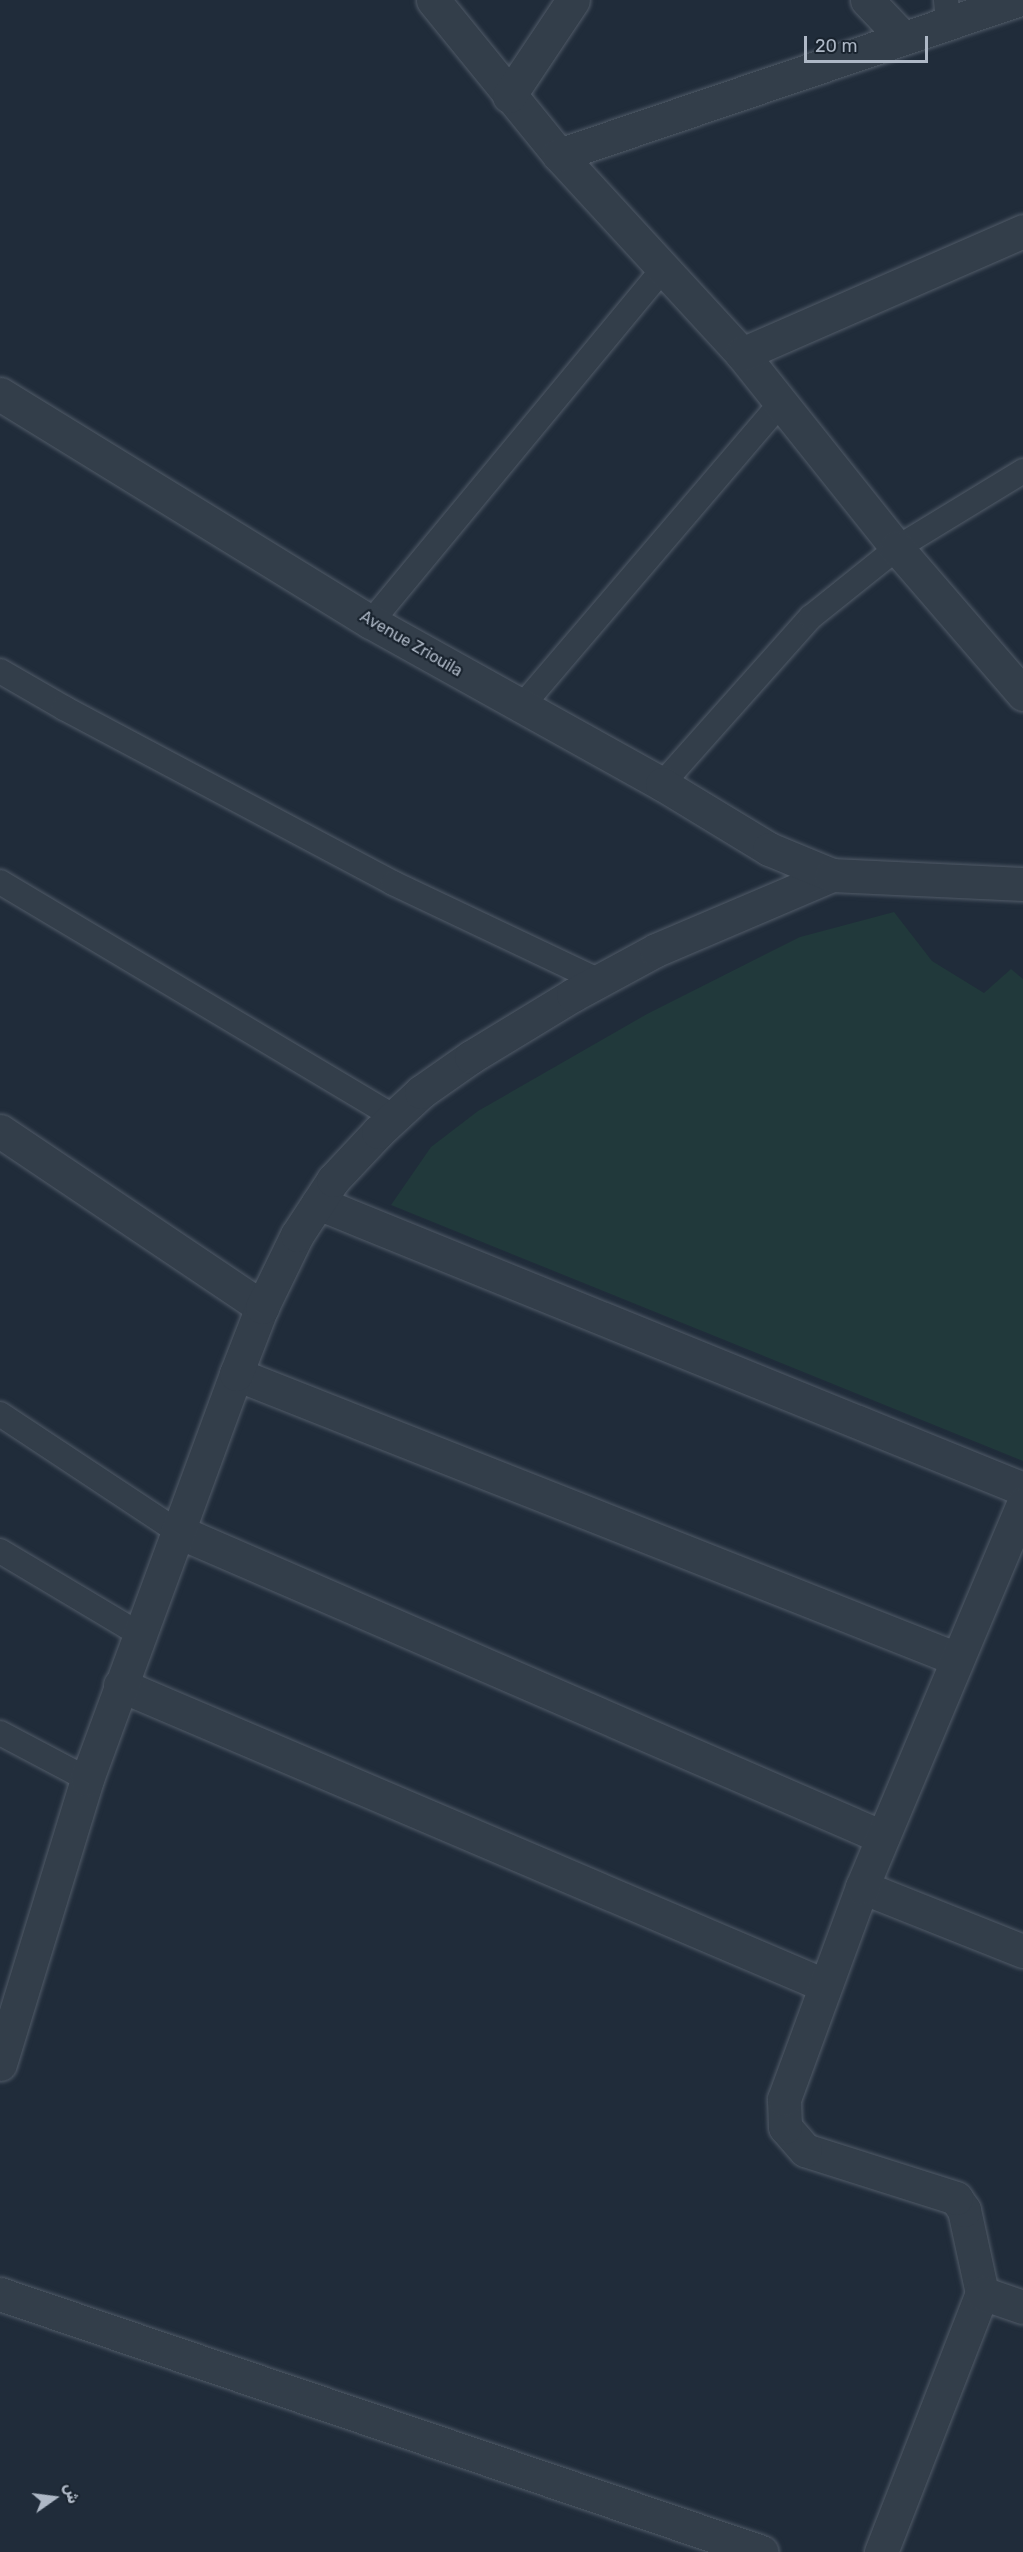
<!DOCTYPE html>
<meta charset="utf-8">
<style>
body{margin:0}
#map{position:relative;width:1023px;height:2552px;overflow:hidden;background:#202c3a;font-family:Rubik,"Noto Naskh Arabic",sans-serif}
div>[style]{position:absolute}
[style*='--x']{left:calc(var(--x)*1px);top:calc(var(--y)*1px);width:calc(var(--w)*1px);rotate:calc(var(--a)*1deg)}
.green>*{inset:0;background:#21393b}
.roads{filter:drop-shadow(0 0 2px #515b68) drop-shadow(0 0 2px #515b68)}
.service>*{height:24px;margin:-12px;padding:0 12px;transform-origin:12px;border-radius:12px;background:#333e4a}
.minor>*{height:33px;margin:-16.5px;padding:0 16.5px;transform-origin:16.5px;border-radius:16.5px;background:#333e4a}
.tertiary>*{height:33px;margin:-16.5px;padding:0 16.5px;transform-origin:16.5px;border-radius:16.5px;background:#333e4a}
span{translate:-50% -50%;white-space:nowrap;text-align:center;line-height:1.15;-webkit-text-stroke:4.5px #19232e;paint-order:stroke}
.street-label{font-size:16px;color:#aeb8c6}
.north{position:absolute;left:24px;top:2468px;width:60px;height:60px;-webkit-text-stroke:4px #19232e;paint-order:stroke;rotate:76deg;font-size:16px;font-weight:700;line-height:24px;text-align:center;color:#aeb8c6}
.north::after{content:'';display:block;margin:auto;width:21px;height:27px;background:#aeb8c6;clip-path:polygon(50% 0,100% 100%,50% 72%,0 100%)}
.scale{position:absolute;left:804px;top:36px;width:124px;height:27px;box-sizing:border-box;border:3px solid #aeb8c6;border-top:0;padding-left:8px;font-size:18px;line-height:21px;white-space:nowrap;color:#aeb8c6;-webkit-text-stroke:4px #19232e;paint-order:stroke}
</style>
<div id="map">
<div class="green">
<div style="clip-path:polygon(894px 912px,932px 961px,984px 993px,1011px 969px,1023px 979px,1023px 1461px,391px 1205px,431px 1147px,478px 1111px,647px 1014px,800px 937px)"></div>
</div>
<div class="roads">
<div class="service">
<div style="--x:946;--y:0;--w:22;--a:85"></div>
<div style="--x:371;--y:622;--w:458;--a:-50.4"></div>
<div style="--x:0;--y:671;--w:74;--a:30"></div>
<div style="--x:64;--y:708;--w:373;--a:28"></div>
<div style="--x:393;--y:883;--w:228;--a:25.4"></div>
<div style="--x:522;--y:706;--w:400;--a:-49.5"></div>
<div style="--x:662;--y:784;--w:224;--a:-48.3"></div>
<div style="--x:811;--y:617;--w:110;--a:-38.7"></div>
<div style="--x:897;--y:548;--w:148;--a:-31.4"></div>
<div style="--x:0;--y:882;--w:459;--a:30.8"></div>
<div style="--x:0;--y:1414;--w:212;--a:33.5"></div>
<div style="--x:0;--y:1551;--w:162;--a:30.8"></div>
<div style="--x:0;--y:1733;--w:98;--a:27.9"></div>
</div>
<div class="minor">
<div style="--x:433;--y:0;--w:200;--a:50.9"></div>
<div style="--x:559;--y:155;--w:270;--a:47.4"></div>
<div style="--x:742;--y:354;--w:248;--a:51.4"></div>
<div style="--x:897;--y:548;--w:193;--a:49.2"></div>
<div style="--x:867;--y:0;--w:52;--a:46.5"></div>
<div style="--x:509;--y:96;--w:115;--a:-56.3"></div>
<div style="--x:559;--y:155;--w:484;--a:-18.7"></div>
<div style="--x:742;--y:354;--w:307;--a:-23.6"></div>
<div style="--x:0;--y:1131;--w:316;--a:33.9"></div>
<div style="--x:318;--y:1203;--w:761;--a:22.08"></div>
<div style="--x:236;--y:1374;--w:775;--a:21.57"></div>
<div style="--x:177;--y:1531;--w:769;--a:23.46"></div>
<div style="--x:120;--y:1685;--w:765;--a:23.08"></div>
<div style="--x:862;--y:1887;--w:173;--a:21.7"></div>
<div style="--x:0;--y:2064;--w:298;--a:-73"></div>
<div style="--x:87;--y:1779;--w:432;--a:-69.8"></div>
<div style="--x:236;--y:1374;--w:72;--a:-68.8"></div>
<div style="--x:262;--y:1307;--w:80;--a:-64.1"></div>
<div style="--x:297;--y:1235;--w:66;--a:-56.8"></div>
<div style="--x:333;--y:1180;--w:66;--a:-46.8"></div>
<div style="--x:378;--y:1132;--w:59;--a:-42.9"></div>
<div style="--x:421;--y:1092;--w:61;--a:-35"></div>
<div style="--x:471;--y:1057;--w:119;--a:-31.3"></div>
<div style="--x:573;--y:995;--w:94;--a:-28.5"></div>
<div style="--x:656;--y:950;--w:191;--a:-23.1"></div>
<div style="--x:982;--y:2293;--w:85;--a:-102.2"></div>
<div style="--x:964;--y:2210;--w:14;--a:-124"></div>
<div style="--x:956;--y:2198;--w:158;--a:-162.4"></div>
<div style="--x:805;--y:2150;--w:30;--a:-131"></div>
<div style="--x:785;--y:2127;--w:28;--a:-92"></div>
<div style="--x:784;--y:2099;--w:226;--a:-69.8"></div>
<div style="--x:862;--y:1887;--w:415;--a:-67.2"></div>
<div style="--x:0;--y:2294;--w:804;--a:18.71"></div>
<div style="--x:881;--y:2552;--w:278;--a:-68.7"></div>
<div style="--x:982;--y:2293;--w:43;--a:18.9"></div>
</div>
<div class="tertiary">
<div style="--x:0;--y:394;--w:435;--a:31.6"></div>
<div style="--x:371;--y:622;--w:333;--a:29.1"></div>
<div style="--x:662;--y:784;--w:125;--a:31.3"></div>
<div style="--x:769;--y:849;--w:68;--a:22.4"></div>
<div style="--x:832;--y:875;--w:191;--a:2.7"></div>
</div>
</div>
<div class="street-label">
<span style="left:411px;top:644px;rotate:30deg">Avenue Zriouila</span>
</div>
<div class="north">ش</div>
<div class="scale">20 m</div>
</div>
